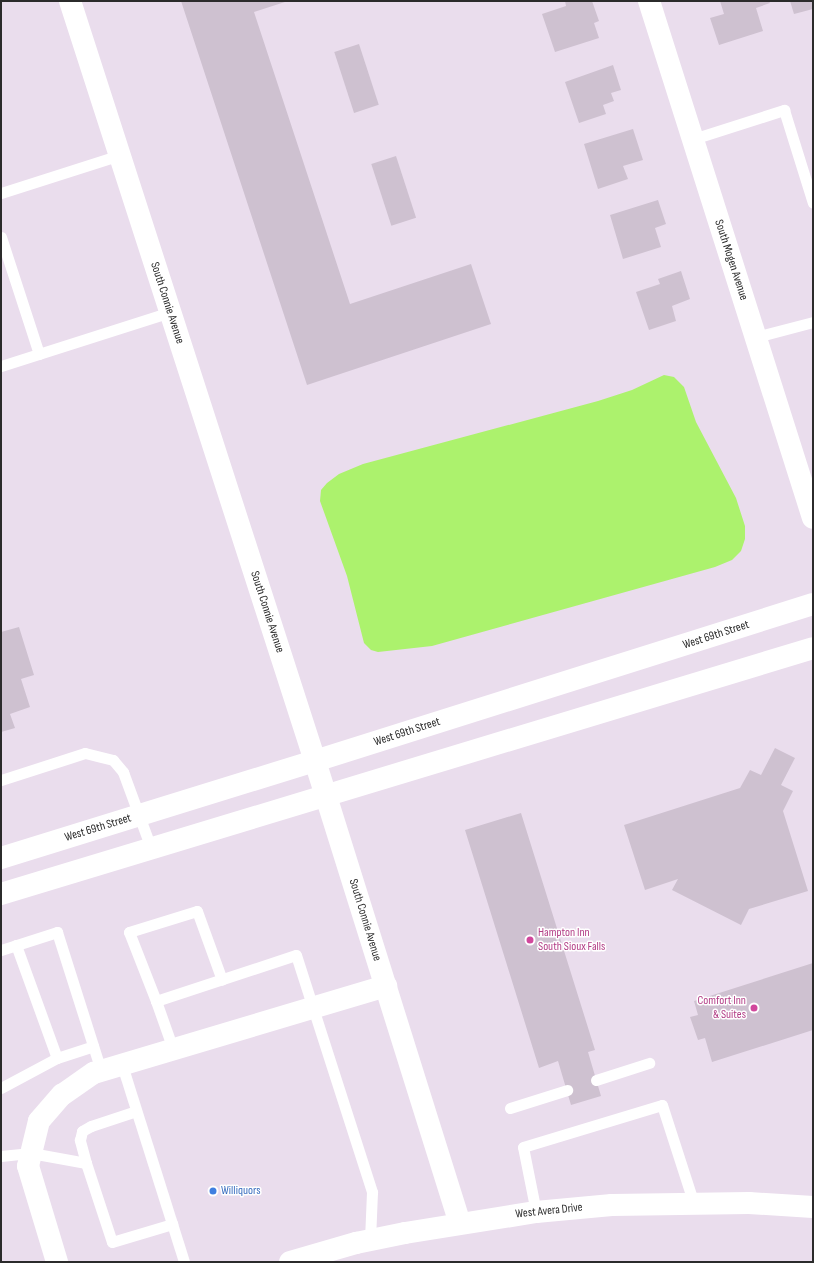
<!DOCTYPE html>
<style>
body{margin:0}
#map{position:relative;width:814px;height:1263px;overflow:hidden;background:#eadded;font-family:"Sofia Sans Condensed",sans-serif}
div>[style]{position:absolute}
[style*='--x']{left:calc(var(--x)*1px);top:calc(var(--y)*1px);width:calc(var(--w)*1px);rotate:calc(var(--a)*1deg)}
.water>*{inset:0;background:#acf26d}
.building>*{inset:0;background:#cec1d0;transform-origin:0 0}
.lane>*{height:11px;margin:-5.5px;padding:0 5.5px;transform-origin:5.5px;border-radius:5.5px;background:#fff}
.street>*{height:22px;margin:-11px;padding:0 11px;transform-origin:11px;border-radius:11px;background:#fff}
.secondary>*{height:22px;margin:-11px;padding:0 11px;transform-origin:11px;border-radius:11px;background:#fff}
.dots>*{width:11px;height:11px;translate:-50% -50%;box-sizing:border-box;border:2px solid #fff;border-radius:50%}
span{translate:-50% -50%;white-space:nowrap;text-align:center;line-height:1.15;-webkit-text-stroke:3px #fff;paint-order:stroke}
.street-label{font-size:12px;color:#2b2b2b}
.hotel-label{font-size:12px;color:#b23c85}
.left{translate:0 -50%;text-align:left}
.right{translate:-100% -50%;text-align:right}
.shop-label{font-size:12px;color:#366cbe}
.frame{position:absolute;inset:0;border:2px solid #2b2b2b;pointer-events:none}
</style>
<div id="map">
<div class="water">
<div style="clip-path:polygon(664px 375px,674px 377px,684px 387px,696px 422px,736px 498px,745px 526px,745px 539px,741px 551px,732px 560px,715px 567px,432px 646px,378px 652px,371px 650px,364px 643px,347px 576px,320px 501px,321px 490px,327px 483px,339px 474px,363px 464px,598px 401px,632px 390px)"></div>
</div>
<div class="building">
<div style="clip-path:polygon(181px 1px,288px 1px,254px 12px,350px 304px,471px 264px,491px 324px,307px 385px)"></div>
<div style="clip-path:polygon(565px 1px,592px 1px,599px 21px,594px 23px,599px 38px,555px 52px,542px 14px,566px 6px)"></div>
<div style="clip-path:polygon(720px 1px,769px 1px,770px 3px,756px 8px,763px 31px,719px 45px,710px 18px,724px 14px)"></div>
<div style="clip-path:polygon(790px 1px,813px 1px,813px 9px,794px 14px)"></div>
<div style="left:359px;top:44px;width:64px;height:26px;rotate:72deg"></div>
<div style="clip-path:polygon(613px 65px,621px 90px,611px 93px,614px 101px,603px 105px,606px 114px,579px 123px,565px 82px)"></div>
<div style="clip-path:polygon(633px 129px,643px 160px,623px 166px,628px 179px,598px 189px,584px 144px)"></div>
<div style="left:396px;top:156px;width:65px;height:26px;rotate:72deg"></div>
<div style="clip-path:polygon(658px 200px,666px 224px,655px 228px,661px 247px,623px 259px,610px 215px)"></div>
<div style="clip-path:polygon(681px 271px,690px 299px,672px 306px,676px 321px,649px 330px,636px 292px,660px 284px,658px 279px)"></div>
<div style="clip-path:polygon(19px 627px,34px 675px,21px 679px,30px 707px,10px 714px,15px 728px,1px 732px,1px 632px)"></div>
<div style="clip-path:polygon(775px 748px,795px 758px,781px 785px,793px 791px,783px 811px,808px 891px,749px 909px,741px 925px,672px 890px,678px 879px,645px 890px,624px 825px,740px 788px,750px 770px,761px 775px)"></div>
<div style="clip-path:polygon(521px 813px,595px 1050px,588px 1052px,601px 1096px,571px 1105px,558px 1061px,539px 1068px,465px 830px)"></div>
<div style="clip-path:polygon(813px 963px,813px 1030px,712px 1062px,705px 1038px,698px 1040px,690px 1017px,698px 1015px,694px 1001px)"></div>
</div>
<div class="lane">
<div style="--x:693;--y:139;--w:96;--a:-17.7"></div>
<div style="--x:784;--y:110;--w:97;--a:72.7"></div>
<div style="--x:1;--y:193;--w:125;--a:-17.7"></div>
<div style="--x:1;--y:237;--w:123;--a:72"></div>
<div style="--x:756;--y:337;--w:59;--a:-14.7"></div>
<div style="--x:1;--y:366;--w:177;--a:-17.7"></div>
<div style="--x:1;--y:780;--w:88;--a:-17.8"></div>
<div style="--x:85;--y:753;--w:29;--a:14"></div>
<div style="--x:113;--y:760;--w:16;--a:50"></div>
<div style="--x:123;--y:772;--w:81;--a:69.8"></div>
<div style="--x:16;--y:945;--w:120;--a:70.1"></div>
<div style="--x:57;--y:1058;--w:38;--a:-18"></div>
<div style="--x:1;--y:950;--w:59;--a:-17.8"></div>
<div style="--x:57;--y:932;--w:146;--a:72.4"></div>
<div style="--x:156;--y:1001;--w:74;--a:-111.4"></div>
<div style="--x:129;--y:932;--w:71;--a:-17.2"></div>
<div style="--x:197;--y:911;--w:73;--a:70.1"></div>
<div style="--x:173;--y:1049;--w:51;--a:-109.5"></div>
<div style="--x:156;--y:1001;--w:147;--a:-18.2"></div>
<div style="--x:296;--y:955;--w:249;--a:72.2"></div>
<div style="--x:372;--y:1192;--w:48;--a:92.4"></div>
<div style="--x:122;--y:1065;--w:207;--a:72.5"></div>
<div style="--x:596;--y:1080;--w:56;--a:-17.8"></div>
<div style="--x:1;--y:1088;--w:64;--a:-28.2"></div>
<div style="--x:510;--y:1108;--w:60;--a:-17.5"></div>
<div style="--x:1;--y:1156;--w:30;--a:-6"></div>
<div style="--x:31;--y:1153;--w:56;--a:10.3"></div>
<div style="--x:86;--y:1163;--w:83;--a:71.8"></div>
<div style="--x:112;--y:1242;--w:63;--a:-16.7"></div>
<div style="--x:86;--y:1163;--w:24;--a:-105"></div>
<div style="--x:80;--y:1140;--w:9;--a:-77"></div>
<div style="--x:82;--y:1131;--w:10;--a:-29"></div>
<div style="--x:91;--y:1126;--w:47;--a:-18.4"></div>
<div style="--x:536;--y:1212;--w:66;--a:-101.3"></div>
<div style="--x:523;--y:1147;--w:145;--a:-16.8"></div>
<div style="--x:662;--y:1105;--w:104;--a:72.1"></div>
</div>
<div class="street">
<div style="--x:70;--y:1;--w:799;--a:72.13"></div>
<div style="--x:315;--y:761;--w:484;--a:72.6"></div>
<div style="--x:649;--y:1;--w:542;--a:72.4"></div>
<div style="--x:57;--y:1262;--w:100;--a:-106.8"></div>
<div style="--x:28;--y:1166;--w:46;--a:-76.3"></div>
<div style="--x:39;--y:1121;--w:35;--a:-49"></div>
<div style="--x:62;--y:1095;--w:39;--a:-35"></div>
<div style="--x:94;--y:1073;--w:305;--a:-16.6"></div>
<div style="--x:290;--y:1262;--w:69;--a:-16.1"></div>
<div style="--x:356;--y:1243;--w:50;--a:-11.5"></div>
<div style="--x:405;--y:1233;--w:133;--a:-9.1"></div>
<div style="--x:536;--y:1212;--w:76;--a:-5.3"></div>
<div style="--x:612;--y:1205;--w:137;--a:-0.8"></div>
<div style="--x:749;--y:1203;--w:64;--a:3.6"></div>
</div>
<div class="secondary">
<div style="--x:1;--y:858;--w:329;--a:-17.2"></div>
<div style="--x:315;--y:761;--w:522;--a:-17.5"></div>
<div style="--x:1;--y:894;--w:848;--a:-16.85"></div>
</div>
<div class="dots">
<div style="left:530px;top:940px;background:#d1479c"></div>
<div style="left:754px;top:1008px;background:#d1479c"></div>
<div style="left:213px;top:1191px;background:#3f7fe0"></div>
</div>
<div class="street-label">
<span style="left:731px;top:260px;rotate:72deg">South Mogen Avenue</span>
<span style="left:167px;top:303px;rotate:72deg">South Connie Avenue</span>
<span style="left:267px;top:612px;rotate:72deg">South Connie Avenue</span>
<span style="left:716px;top:635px;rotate:-18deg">West 69th Street</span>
<span style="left:407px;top:732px;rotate:-18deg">West 69th Street</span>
<span style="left:98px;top:828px;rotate:-17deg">West 69th Street</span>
<span style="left:365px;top:920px;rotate:73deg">South Connie Avenue</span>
<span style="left:549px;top:1211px;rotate:-6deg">West Avera Drive</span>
</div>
<div class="hotel-label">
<span class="left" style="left:538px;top:940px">Hampton Inn<br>South Sioux Falls</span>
<span class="right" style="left:746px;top:1008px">Comfort Inn<br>&amp; Suites</span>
</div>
<div class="shop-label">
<span class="left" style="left:221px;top:1191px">Williquors</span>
</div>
<div class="frame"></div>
</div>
